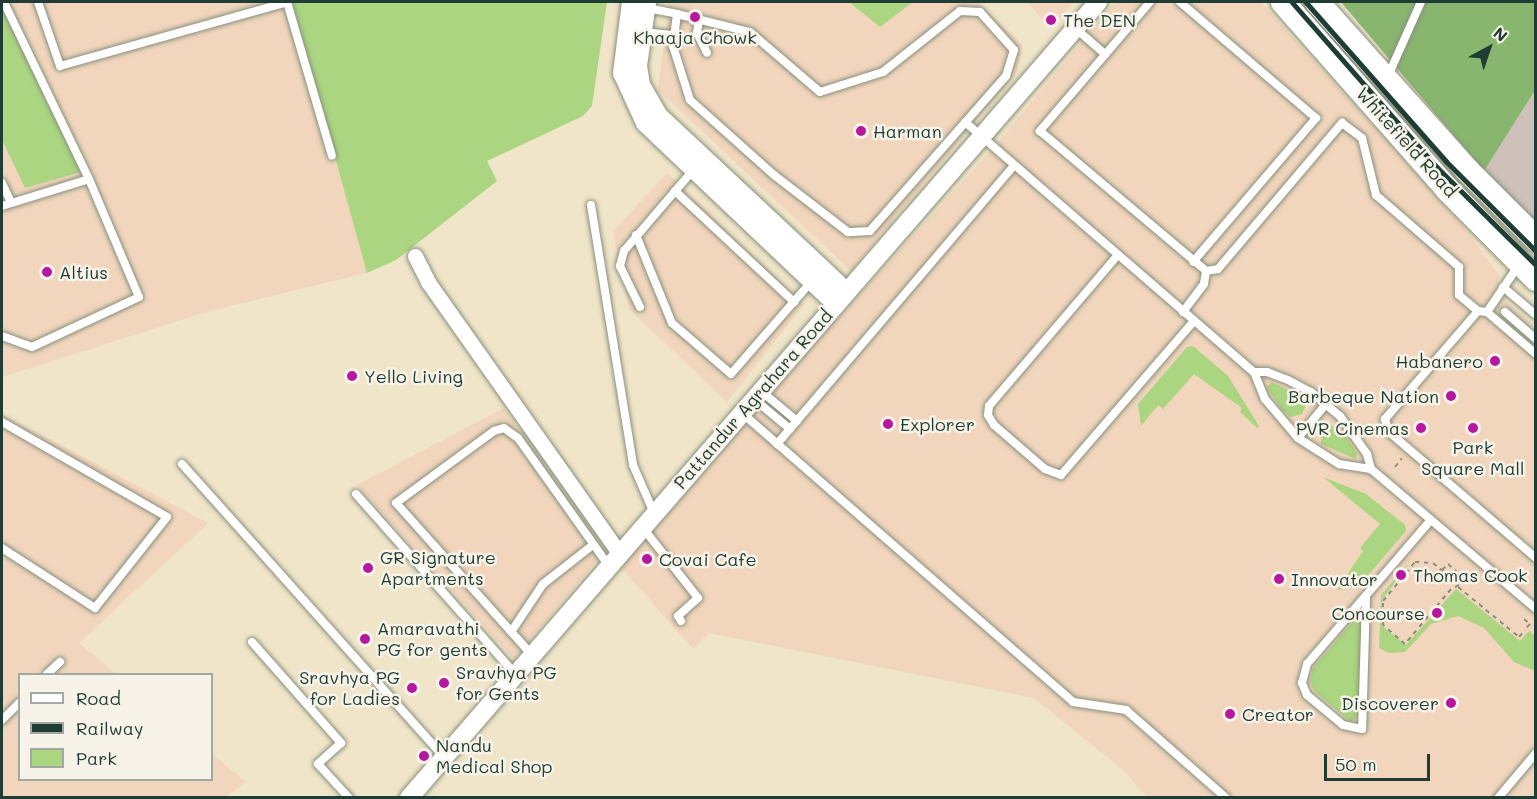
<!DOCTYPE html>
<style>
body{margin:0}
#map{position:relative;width:1537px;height:799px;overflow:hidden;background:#f0e5c9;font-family:Mali,sans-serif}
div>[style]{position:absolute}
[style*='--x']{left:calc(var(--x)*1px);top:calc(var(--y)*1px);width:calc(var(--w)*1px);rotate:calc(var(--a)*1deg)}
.built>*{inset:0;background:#f1d5bd}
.industrial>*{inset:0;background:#cec1ba}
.green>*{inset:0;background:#abd581}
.forest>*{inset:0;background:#88b66f}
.path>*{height:2px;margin-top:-1px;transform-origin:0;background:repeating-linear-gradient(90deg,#88917e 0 4.5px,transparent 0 9px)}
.roads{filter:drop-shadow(0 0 2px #88917e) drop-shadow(0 0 2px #88917e)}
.service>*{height:8px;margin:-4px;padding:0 4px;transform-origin:4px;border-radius:4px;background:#fff}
.minor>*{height:15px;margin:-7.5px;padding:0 7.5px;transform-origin:7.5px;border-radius:7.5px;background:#fff}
.tertiary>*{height:18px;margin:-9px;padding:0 9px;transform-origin:9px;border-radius:9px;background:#fff}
.primary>*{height:24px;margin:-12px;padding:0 12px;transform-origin:12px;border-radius:12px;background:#fff}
.rail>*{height:4.5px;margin:-2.25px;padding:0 2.25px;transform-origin:2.25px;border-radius:2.25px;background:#1f3d34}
.dots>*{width:16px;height:16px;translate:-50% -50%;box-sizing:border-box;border:3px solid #f7f3e8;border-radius:50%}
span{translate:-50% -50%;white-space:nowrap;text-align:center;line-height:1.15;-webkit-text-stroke:5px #f7f3e8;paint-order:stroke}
.poi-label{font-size:18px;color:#1f3d34}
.left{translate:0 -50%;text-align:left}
.right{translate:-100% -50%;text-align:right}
.street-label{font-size:18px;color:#1f3d34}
.frame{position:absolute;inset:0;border:3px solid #1f3d34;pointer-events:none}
.legend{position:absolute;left:18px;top:673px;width:195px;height:108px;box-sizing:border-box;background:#f7f3e8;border:2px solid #a1aaa0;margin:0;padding:8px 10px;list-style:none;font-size:18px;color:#1f3d34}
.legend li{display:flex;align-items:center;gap:12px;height:30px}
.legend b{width:30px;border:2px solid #a1aaa0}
.north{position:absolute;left:1459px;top:18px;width:60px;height:60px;-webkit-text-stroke:4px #f7f3e8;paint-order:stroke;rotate:40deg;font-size:16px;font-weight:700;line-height:24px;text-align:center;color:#1f3d34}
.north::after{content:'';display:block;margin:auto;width:21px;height:27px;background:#1f3d34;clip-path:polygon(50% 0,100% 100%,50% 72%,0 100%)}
.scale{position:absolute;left:1324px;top:754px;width:106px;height:27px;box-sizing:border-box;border:3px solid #1f3d34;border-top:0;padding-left:8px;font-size:18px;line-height:21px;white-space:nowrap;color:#1f3d34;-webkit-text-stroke:4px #f7f3e8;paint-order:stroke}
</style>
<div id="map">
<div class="built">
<div style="clip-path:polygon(2px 2px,292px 2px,367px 273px,213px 310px,2px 377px)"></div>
<div style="clip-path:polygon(669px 2px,849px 2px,880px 27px,913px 2px,978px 2px,1022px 45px,1017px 72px,851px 271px,658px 90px)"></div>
<div style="clip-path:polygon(1027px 2px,1074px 2px,1051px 29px)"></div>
<div style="clip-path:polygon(1115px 2px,1261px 2px,1460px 222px,1499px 275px,1498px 294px,1535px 326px,1535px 797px,1147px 797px,1123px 770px,1034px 698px,709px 633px,693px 649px,621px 567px,747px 418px,994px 147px)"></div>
<div style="clip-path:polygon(667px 173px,804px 304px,727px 402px,629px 309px,613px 231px)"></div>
<div style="clip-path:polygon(504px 408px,605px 551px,514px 659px,357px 485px)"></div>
<div style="clip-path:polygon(2px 414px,208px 523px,79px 643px,116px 674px,20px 674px,20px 780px,212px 780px,212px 754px,246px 782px,225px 797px,2px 797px)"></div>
</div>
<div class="industrial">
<div style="clip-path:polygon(1341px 2px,1535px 2px,1535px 220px,1484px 171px)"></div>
</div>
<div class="green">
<div style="clip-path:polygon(292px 2px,607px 2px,592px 106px,583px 116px,487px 161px,497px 181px,396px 260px,367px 273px)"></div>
<div style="clip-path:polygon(849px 2px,913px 2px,880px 27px)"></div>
<div style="clip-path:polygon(2px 8px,81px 172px,25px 188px,2px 140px)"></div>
<div style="clip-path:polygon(1193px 346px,1228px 376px,1259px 426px,1257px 428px,1240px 412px,1242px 408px,1194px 374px,1163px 409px,1158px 405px,1141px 426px,1138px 404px,1187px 347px)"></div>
<div style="clip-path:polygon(1271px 382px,1303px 397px,1306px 405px,1302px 414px,1291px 417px,1283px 411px,1267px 388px)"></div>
<div style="clip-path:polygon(1329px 424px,1342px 431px,1357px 453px,1356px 459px,1321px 444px,1321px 430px)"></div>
<div style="clip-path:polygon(1323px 477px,1366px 494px,1405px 525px,1406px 531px,1359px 586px,1337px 590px,1363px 551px,1360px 548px,1380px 524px)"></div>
<div style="clip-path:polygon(1412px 559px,1382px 600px,1382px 626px,1406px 645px,1456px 589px,1520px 641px,1529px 631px,1535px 636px,1535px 671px,1514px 662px,1484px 628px,1458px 616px,1431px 624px,1405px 652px,1389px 653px,1379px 648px,1381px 595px)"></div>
<div style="clip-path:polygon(1358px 615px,1362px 617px,1358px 716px,1351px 722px,1315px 692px,1310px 682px,1313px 668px)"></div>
</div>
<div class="forest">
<div style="clip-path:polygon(1341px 2px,1535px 2px,1535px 90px,1484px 171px)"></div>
</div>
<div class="path">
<div style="--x:1395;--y:467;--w:11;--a:-52"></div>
<div style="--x:1415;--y:562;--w:18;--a:3"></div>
<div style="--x:1433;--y:563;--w:34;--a:40"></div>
<div style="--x:1459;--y:585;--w:9;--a:153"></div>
<div style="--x:1451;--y:589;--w:72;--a:129.9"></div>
<div style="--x:1405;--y:644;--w:29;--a:-139"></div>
<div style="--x:1383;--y:625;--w:24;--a:-90"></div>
<div style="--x:1383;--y:601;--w:50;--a:-50.6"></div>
<div style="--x:1442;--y:570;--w:8;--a:-45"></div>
<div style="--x:1448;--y:564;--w:11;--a:41"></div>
<div style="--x:1458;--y:587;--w:79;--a:39.3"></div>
<div style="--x:1519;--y:637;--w:9;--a:-49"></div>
<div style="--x:1524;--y:619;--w:8;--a:40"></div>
<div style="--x:1530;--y:624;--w:6;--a:135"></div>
</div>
<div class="roads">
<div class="service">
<div style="--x:38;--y:2;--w:68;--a:71"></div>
<div style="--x:60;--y:66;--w:236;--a:-15.7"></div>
<div style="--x:287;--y:2;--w:160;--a:73.7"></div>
<div style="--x:1150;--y:2;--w:170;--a:130.5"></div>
<div style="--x:1040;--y:131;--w:217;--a:40.1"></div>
<div style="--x:1206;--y:271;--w:13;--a:99"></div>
<div style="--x:1204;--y:284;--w:35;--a:127"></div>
<div style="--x:1180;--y:2;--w:179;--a:40.5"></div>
<div style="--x:1316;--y:118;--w:189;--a:130.5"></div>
<div style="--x:647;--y:8;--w:31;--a:11"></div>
<div style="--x:677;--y:14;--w:75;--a:13.9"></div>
<div style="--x:750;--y:32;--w:92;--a:40.6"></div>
<div style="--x:820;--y:92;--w:66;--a:-17.6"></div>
<div style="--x:883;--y:72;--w:98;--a:-38.4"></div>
<div style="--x:960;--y:11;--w:20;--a:3"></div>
<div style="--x:980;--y:12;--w:51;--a:48.2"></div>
<div style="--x:1014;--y:50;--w:27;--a:107"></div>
<div style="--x:1006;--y:76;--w:206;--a:131.3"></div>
<div style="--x:870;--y:231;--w:22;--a:177"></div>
<div style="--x:848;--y:232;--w:93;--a:-142.4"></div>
<div style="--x:774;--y:175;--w:113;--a:-138.2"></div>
<div style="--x:690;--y:100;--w:57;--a:-107.5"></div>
<div style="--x:673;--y:46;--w:32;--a:-83"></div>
<div style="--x:699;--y:19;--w:14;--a:98"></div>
<div style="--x:697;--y:33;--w:22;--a:63"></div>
<div style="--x:1075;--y:28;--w:40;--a:41"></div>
<div style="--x:643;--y:32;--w:31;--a:6"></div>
<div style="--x:1388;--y:76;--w:81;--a:-66"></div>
<div style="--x:965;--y:122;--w:382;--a:40.9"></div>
<div style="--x:1254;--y:372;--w:13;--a:0"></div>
<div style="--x:1267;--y:372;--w:22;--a:21"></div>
<div style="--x:1288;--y:380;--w:26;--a:28"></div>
<div style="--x:1311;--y:392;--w:38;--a:40"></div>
<div style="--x:1340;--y:416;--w:47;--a:54.6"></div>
<div style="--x:1367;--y:454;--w:16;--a:75"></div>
<div style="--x:1371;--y:469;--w:216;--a:40.3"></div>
<div style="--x:2;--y:183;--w:21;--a:65"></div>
<div style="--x:675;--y:191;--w:163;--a:43"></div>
<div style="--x:591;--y:205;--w:263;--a:80.8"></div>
<div style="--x:633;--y:465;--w:52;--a:66.4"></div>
<div style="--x:2;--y:206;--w:91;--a:-17.2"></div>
<div style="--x:636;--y:235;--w:95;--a:67.8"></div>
<div style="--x:672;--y:323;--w:78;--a:40.8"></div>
<div style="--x:731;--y:374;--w:122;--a:-49"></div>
<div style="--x:1117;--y:256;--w:197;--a:130.5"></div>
<div style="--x:989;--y:406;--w:9;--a:96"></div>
<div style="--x:988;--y:415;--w:12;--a:59"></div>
<div style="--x:994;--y:425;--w:67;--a:40.8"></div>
<div style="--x:1045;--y:469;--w:17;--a:21"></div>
<div style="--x:1061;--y:475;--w:203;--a:-49.2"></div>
<div style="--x:1206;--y:271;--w:12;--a:-9"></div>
<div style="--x:1218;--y:269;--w:192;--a:-49.7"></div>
<div style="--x:1342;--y:123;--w:25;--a:37"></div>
<div style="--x:1362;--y:138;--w:59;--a:76.2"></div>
<div style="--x:1376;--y:195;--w:110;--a:40.9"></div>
<div style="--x:1459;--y:267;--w:28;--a:90"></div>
<div style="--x:1459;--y:295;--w:25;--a:40"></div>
<div style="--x:1503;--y:287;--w:43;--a:40.3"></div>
<div style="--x:640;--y:307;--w:46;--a:-116"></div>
<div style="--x:620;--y:266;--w:16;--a:-75"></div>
<div style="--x:624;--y:251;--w:108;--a:-49.5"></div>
<div style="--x:1487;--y:312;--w:55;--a:-56"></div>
<div style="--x:1505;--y:312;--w:41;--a:41.1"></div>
<div style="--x:2;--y:336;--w:32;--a:20"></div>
<div style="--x:32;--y:347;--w:118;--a:-25"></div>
<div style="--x:139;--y:297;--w:128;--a:-113"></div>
<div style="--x:89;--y:179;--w:196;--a:-115.7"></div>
<div style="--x:1536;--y:354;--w:65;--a:-139.4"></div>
<div style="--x:1487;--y:312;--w:9;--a:-174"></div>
<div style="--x:1478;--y:311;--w:143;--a:130.7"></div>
<div style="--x:1385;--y:419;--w:14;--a:73"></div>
<div style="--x:1389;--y:432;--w:194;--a:40.6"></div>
<div style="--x:1254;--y:372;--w:29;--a:68"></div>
<div style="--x:1265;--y:399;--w:51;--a:49.8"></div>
<div style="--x:1298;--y:438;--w:49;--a:32.4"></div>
<div style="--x:1339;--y:464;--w:32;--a:9"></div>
<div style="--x:761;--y:391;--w:47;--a:39.8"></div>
<div style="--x:754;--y:399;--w:47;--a:39.8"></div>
<div style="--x:742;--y:413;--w:439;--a:41.1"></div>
<div style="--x:1073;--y:702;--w:54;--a:8.6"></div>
<div style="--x:1126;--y:710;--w:133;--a:41.3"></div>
<div style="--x:2;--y:422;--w:190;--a:29.9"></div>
<div style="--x:167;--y:517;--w:116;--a:128.4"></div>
<div style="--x:95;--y:608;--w:111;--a:-147.2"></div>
<div style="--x:1298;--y:438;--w:44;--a:-50.5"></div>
<div style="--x:777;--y:444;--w:364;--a:-49.6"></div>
<div style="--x:182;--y:464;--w:393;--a:48.2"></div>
<div style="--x:356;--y:494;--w:240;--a:48.5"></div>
<div style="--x:643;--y:528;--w:89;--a:51.8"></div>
<div style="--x:698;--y:598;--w:27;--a:138"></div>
<div style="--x:678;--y:616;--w:6;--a:59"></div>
<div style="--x:1366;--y:598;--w:131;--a:91.7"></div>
<div style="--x:1362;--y:729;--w:19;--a:-168"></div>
<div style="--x:1343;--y:725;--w:47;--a:-140.2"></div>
<div style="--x:1307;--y:695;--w:13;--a:-113"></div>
<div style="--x:1302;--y:683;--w:20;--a:-75"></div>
<div style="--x:1307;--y:664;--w:190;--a:-49.3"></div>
<div style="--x:511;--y:632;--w:58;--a:-56.3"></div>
<div style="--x:543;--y:584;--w:63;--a:-38"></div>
<div style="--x:252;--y:642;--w:135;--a:48.6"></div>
<div style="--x:341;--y:743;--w:31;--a:138"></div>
<div style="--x:318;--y:764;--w:46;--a:47.6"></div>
<div style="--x:532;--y:655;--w:204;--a:-131.8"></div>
<div style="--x:396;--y:503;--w:122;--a:-36.3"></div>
<div style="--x:494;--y:431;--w:10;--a:-17"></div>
<div style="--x:504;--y:428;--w:17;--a:36"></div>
<div style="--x:518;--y:438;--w:157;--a:54.6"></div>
<div style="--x:47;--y:674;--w:18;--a:-43"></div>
<div style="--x:2;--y:720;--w:25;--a:-45"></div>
<div style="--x:1498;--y:798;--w:59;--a:-49.8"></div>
</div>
<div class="minor">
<div style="--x:415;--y:256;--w:29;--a:63"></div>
<div style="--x:428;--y:282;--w:332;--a:54.8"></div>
</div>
<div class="tertiary">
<div style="--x:631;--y:2;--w:72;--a:97.2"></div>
<div style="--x:622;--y:73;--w:55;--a:65.3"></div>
<div style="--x:645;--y:123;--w:263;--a:43.5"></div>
<div style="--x:647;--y:2;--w:65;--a:98"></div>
<div style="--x:638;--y:66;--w:19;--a:81"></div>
<div style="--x:641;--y:85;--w:34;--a:60"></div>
<div style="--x:658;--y:115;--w:259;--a:43.1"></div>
<div style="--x:409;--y:798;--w:1053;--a:-49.12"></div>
</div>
<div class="primary">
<div style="--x:1283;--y:2;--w:250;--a:48.7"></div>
<div style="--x:1448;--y:190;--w:125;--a:45.3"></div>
<div style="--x:1317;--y:2;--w:225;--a:48.2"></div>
<div style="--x:1467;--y:170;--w:98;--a:45"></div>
</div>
</div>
<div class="rail">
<div style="--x:1292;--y:2;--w:221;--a:48.7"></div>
<div style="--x:1438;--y:168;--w:138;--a:44.7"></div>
<div style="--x:1306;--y:2;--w:212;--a:48.6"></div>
<div style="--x:1446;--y:161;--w:127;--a:45"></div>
</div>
<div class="dots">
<div style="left:695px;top:17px;background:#b5179e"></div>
<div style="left:1051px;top:20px;background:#b5179e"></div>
<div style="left:861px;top:131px;background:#b5179e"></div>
<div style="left:47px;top:272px;background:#b5179e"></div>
<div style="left:1495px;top:361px;background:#b5179e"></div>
<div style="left:352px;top:376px;background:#b5179e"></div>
<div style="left:1451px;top:396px;background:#b5179e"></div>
<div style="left:888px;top:424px;background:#b5179e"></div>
<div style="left:1421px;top:428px;background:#b5179e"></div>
<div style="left:1473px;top:428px;background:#b5179e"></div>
<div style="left:647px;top:559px;background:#b5179e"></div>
<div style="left:368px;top:568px;background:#b5179e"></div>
<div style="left:1401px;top:575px;background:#b5179e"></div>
<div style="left:1279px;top:579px;background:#b5179e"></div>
<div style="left:1437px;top:613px;background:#b5179e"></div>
<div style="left:365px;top:639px;background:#b5179e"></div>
<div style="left:444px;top:683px;background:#b5179e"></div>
<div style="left:412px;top:688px;background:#b5179e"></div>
<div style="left:1451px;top:703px;background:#b5179e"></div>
<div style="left:1230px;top:714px;background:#b5179e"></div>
<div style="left:424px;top:756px;background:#b5179e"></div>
</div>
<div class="poi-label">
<span class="left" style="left:1063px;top:20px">The DEN</span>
<span style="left:695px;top:37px">Khaaja Chowk</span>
<span class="left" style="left:873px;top:131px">Harman</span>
<span class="left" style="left:59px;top:272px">Altius</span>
<span class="right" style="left:1483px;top:361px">Habanero</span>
<span class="left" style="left:364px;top:376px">Yello Living</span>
<span class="right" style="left:1439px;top:396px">Barbeque Nation</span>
<span class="left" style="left:900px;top:424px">Explorer</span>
<span class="right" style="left:1409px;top:428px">PVR Cinemas</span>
<span style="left:1473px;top:458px">Park<br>Square Mall</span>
<span class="left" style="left:380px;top:568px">GR Signature<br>Apartments</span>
<span class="left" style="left:659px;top:559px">Covai Cafe</span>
<span class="left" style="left:1413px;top:575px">Thomas Cook</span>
<span class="left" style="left:1291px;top:579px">Innovator</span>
<span class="right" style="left:1425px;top:613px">Concourse</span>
<span class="left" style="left:377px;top:639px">Amaravathi<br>PG for gents</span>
<span class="left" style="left:456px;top:683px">Sravhya PG<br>for Gents</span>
<span class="right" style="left:400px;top:688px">Sravhya PG<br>for Ladies</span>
<span class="right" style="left:1439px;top:703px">Discoverer</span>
<span class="left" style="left:1242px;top:714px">Creator</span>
<span class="left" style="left:436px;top:756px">Nandu<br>Medical Shop</span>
</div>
<div class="street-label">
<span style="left:1407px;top:142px;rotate:48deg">Whitefield Road</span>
<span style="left:753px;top:399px;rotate:-49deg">Pattandur Agrahara Road</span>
</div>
<div class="frame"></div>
<ul class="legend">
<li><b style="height:8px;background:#fff"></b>Road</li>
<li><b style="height:8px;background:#1f3d34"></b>Railway</li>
<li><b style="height:16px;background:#abd581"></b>Park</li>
</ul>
<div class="north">N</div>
<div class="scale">50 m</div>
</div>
